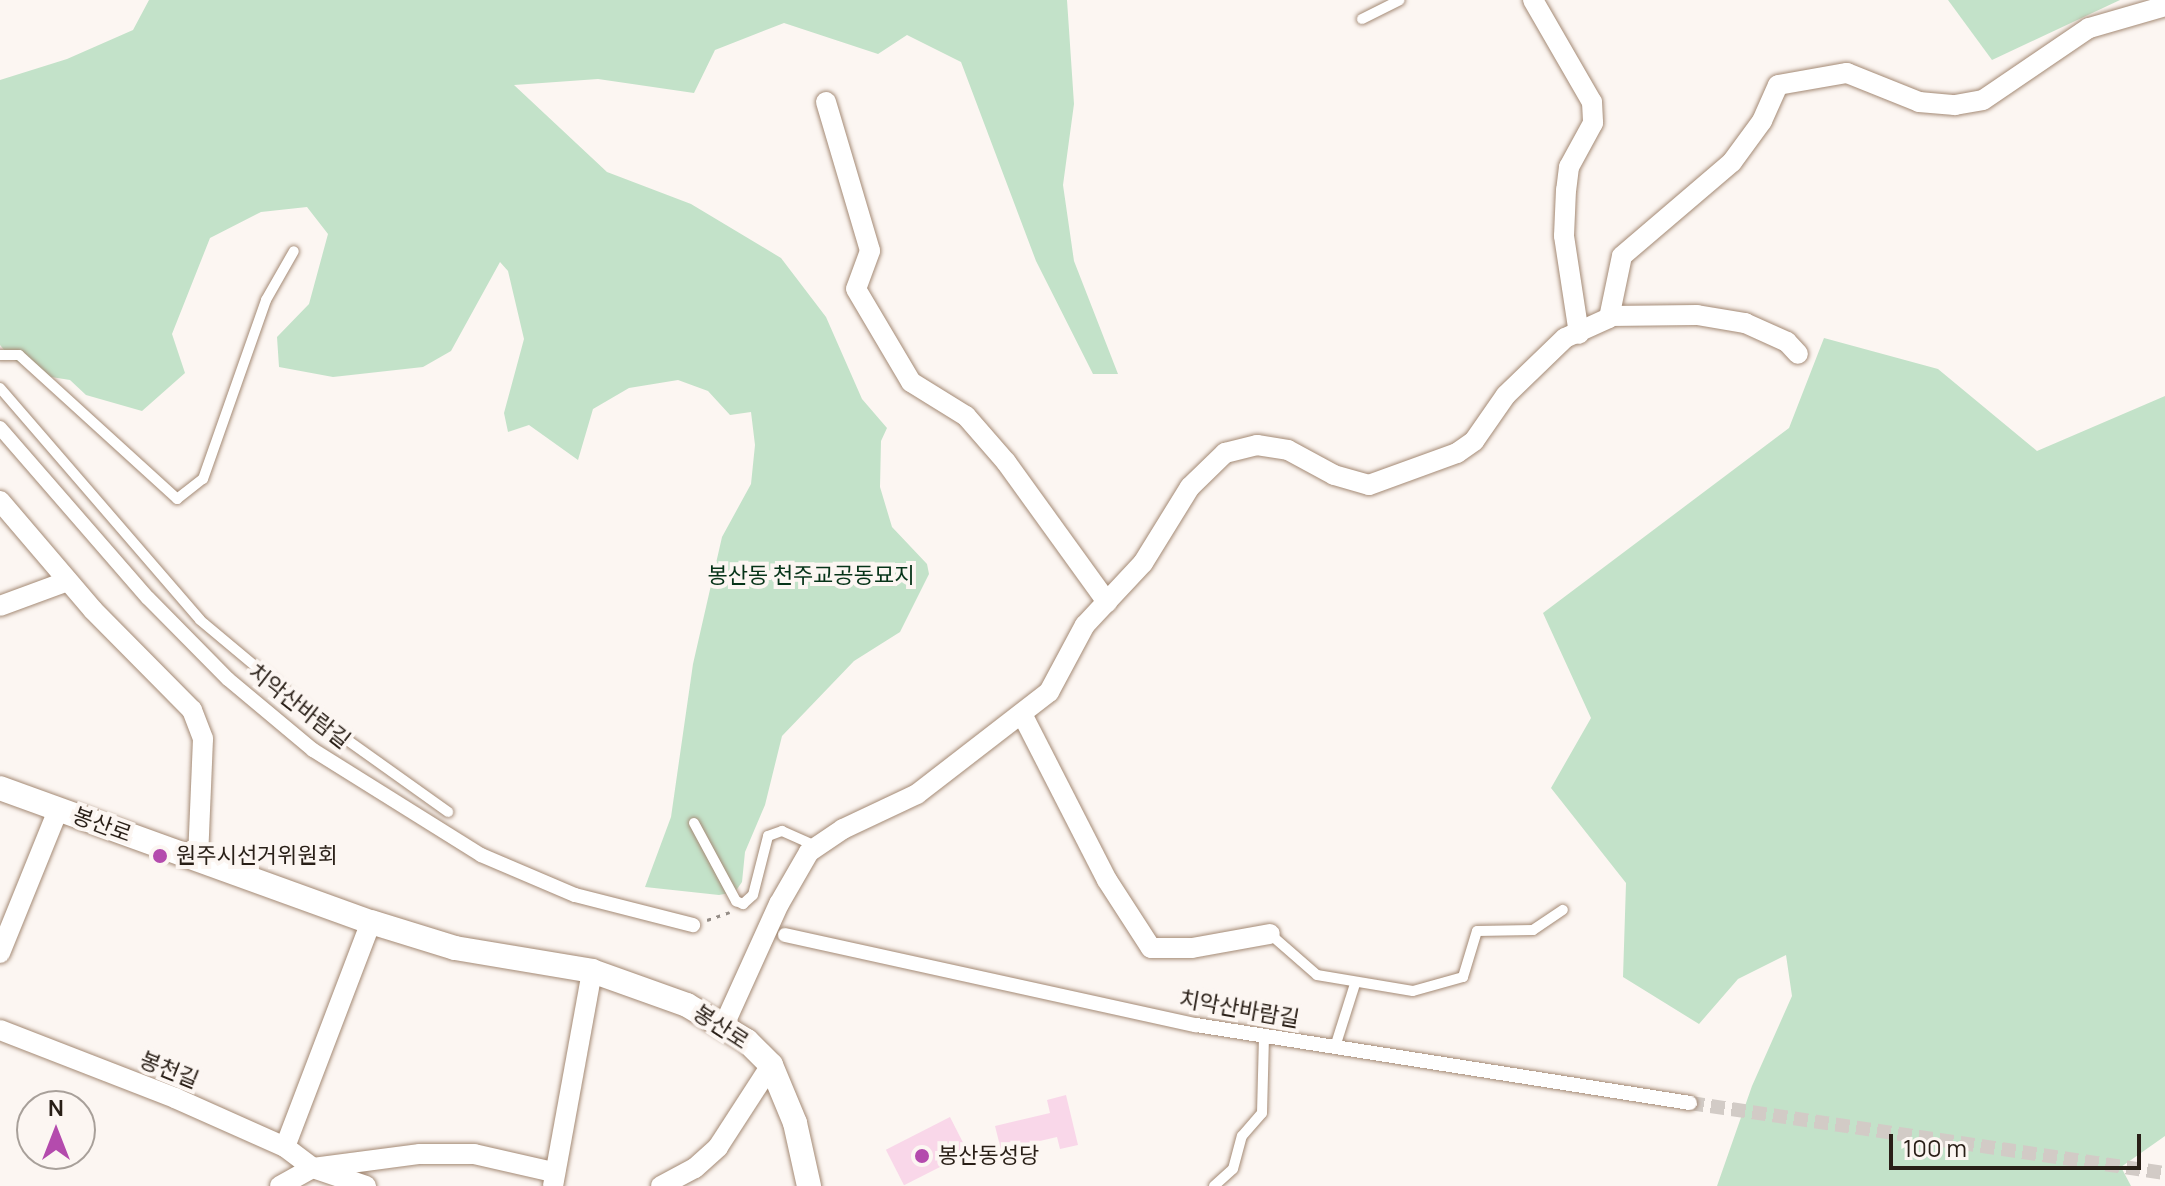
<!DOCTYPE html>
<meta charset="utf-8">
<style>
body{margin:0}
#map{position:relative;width:2165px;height:1186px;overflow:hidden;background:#fcf6f2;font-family:Manrope,"Noto Sans KR",sans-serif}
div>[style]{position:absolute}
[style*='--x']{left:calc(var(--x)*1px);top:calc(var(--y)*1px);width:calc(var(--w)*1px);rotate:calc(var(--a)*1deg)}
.green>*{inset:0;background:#c3e2c9}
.building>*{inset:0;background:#f9d7e9;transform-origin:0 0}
.pedestrian-tunnel>*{height:14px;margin-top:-7px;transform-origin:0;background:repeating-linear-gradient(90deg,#d2cbc6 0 14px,transparent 0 21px)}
.path>*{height:3px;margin-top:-1.5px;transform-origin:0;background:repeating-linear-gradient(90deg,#948c86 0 4px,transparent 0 10px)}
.roads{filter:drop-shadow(0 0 2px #a48a75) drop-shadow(0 0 2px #a48a75)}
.service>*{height:10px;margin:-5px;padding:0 5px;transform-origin:5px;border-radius:5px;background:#fff}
.pedestrian>*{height:14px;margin:-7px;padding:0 7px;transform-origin:7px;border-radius:7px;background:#fff}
.minor>*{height:20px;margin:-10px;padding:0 10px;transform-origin:10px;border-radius:10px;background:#fff}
.tertiary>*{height:24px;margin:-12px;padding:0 12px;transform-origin:12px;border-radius:12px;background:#fff}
.dots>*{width:22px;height:22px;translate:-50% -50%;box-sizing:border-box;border:4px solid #fcf6f2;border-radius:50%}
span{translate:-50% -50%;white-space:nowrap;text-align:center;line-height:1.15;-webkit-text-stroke:8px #fcf6f2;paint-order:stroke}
.park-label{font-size:22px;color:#063318}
.street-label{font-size:22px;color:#291f17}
.poi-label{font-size:22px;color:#291f17}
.left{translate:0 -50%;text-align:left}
.north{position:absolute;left:16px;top:1090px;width:80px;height:80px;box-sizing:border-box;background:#fcf6f2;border:2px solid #a8a09a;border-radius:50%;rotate:0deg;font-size:22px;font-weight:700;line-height:32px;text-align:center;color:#291f17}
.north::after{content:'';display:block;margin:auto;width:28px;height:36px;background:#b44bad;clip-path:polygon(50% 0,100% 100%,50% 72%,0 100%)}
.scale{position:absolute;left:1889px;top:1134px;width:252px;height:36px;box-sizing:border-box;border:4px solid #291f17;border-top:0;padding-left:10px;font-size:24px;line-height:28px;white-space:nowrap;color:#291f17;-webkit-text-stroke:6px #fcf6f2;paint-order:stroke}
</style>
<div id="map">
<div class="green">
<div style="clip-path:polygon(149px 0,1067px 0,1074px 104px,1063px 185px,1074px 261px,1118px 374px,1093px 374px,1036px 261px,961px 62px,907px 35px,878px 54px,784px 23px,715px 50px,694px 93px,598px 79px,514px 85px,607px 172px,691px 204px,781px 258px,826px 317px,862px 399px,887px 428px,881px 441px,880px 487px,892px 527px,927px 564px,929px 574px,900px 632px,854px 661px,782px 736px,765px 805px,745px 852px,742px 882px,735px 892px,719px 895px,645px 887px,671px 817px,693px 664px,722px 537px,751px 484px,755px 445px,751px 412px,730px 415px,708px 391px,678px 380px,629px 388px,593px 409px,578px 460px,529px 425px,508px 432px,504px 413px,524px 339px,508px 271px,500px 262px,451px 351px,423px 367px,333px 377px,279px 367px,277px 337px,309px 304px,328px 234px,307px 207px,261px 212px,210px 238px,172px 334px,185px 373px,142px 411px,86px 395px,70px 380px,45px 376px,12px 359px,0 345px,0 80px,67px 59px,133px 30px)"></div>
<div style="clip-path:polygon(1948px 0,2120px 0,1992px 60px)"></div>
<div style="clip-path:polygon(1824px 338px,1938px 369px,2037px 451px,2165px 396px,2165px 1136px,2121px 1167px,2131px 1186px,1717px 1186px,1752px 1086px,1792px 996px,1786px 955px,1738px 979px,1699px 1024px,1623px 977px,1626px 883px,1551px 788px,1591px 718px,1543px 613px,1789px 428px)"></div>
</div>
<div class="building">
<div style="clip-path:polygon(1066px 1095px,1078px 1145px,1060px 1149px,1057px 1137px,1001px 1150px,995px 1126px,1050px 1113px,1047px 1100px)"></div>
<div style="left:950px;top:1117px;width:40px;height:72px;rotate:63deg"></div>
</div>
<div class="pedestrian-tunnel">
<div style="--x:1690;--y:1103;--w:480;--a:8.4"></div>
</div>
<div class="path">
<div style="--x:707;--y:920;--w:24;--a:-19"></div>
</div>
<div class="roads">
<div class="service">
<div style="--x:1362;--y:19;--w:42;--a:-26.6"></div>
<div style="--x:0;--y:355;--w:19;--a:0"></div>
<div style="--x:19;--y:355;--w:214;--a:42.3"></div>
<div style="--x:177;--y:499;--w:33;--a:-38"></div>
<div style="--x:203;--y:479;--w:190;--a:-70.6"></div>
<div style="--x:266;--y:300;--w:56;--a:-60.3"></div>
<div style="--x:0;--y:388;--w:306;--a:49.2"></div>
<div style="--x:200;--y:620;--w:159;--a:39.9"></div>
<div style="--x:322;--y:722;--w:155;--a:35.5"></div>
<div style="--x:694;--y:823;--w:89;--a:61.7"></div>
<div style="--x:736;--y:901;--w:8;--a:23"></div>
<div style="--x:743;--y:904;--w:13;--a:-42"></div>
<div style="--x:753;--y:895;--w:61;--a:-75.7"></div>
<div style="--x:768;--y:836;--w:15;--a:-20"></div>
<div style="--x:782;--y:831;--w:37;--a:24"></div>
<div style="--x:1270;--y:934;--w:62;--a:41.1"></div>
<div style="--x:1317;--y:975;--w:97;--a:9.5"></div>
<div style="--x:1413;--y:991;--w:52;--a:-15.6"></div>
<div style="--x:1463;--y:977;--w:48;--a:-73.1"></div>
<div style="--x:1477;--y:931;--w:56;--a:-1"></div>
<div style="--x:1533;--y:930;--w:36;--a:-34"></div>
<div style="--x:1335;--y:1047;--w:66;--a:-72.4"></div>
<div style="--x:1214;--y:1186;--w:25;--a:-42"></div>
<div style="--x:1233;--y:1169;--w:34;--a:-75"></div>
<div style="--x:1242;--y:1136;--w:30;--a:-49"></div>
<div style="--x:1262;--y:1113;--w:77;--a:-88.5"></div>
</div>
<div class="pedestrian">
<div style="--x:0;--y:428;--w:225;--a:49"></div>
<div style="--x:148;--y:598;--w:114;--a:45.4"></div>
<div style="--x:228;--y:679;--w:111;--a:39.9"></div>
<div style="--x:313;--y:750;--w:198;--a:32"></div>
<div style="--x:481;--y:855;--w:102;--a:23.1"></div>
<div style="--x:575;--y:895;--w:122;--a:14.3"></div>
<div style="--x:785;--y:935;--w:421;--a:12.4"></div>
<div style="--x:1196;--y:1025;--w:500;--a:8.97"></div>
</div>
<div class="minor">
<div style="--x:1533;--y:0;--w:118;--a:60"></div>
<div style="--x:1592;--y:102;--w:21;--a:87"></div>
<div style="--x:1593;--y:123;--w:50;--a:118.6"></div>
<div style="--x:1569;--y:167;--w:23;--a:97"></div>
<div style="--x:1566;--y:190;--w:46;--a:92.5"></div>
<div style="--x:1564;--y:236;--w:99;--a:81.3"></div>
<div style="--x:826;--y:102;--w:155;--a:73.5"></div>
<div style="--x:870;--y:251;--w:40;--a:110.2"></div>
<div style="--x:856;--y:289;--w:108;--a:59.4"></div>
<div style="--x:911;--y:382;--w:65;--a:31.7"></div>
<div style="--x:966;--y:416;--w:61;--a:49"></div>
<div style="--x:1006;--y:462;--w:173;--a:54.2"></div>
<div style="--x:1610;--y:316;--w:87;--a:-0.7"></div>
<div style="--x:1697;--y:315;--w:49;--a:9.5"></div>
<div style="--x:1745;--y:323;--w:46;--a:24.3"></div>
<div style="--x:1787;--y:342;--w:16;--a:47"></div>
<div style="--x:0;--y:501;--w:143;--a:49.5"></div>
<div style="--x:93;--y:610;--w:141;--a:45.3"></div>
<div style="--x:192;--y:710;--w:31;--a:69"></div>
<div style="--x:203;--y:739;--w:121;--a:92.4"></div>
<div style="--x:0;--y:606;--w:72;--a:-20.2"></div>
<div style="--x:1022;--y:714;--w:186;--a:62.9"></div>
<div style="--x:1107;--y:880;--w:81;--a:57.1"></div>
<div style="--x:1151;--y:948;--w:41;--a:0"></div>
<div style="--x:1192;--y:948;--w:79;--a:-10.2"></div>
<div style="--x:0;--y:953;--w:154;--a:-67.9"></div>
<div style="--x:724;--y:1025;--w:133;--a:-65.6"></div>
<div style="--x:779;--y:904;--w:60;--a:-60"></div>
<div style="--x:809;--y:852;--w:41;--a:-34.1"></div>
<div style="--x:843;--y:829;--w:82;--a:-25.3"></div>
<div style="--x:917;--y:794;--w:167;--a:-37.7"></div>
<div style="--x:1049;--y:692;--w:76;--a:-61.8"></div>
<div style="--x:1085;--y:625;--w:85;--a:-46.9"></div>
<div style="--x:1143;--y:563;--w:89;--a:-58.3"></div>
<div style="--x:1190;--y:487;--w:49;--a:-44.2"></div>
<div style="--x:1225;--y:453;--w:33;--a:-14"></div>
<div style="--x:1257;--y:445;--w:31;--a:9"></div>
<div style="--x:1288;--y:450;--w:52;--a:28.5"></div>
<div style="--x:1334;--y:475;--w:36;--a:16"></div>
<div style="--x:1369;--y:485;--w:94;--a:-20"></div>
<div style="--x:1457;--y:453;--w:21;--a:-35"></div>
<div style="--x:1474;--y:441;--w:56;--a:-55.2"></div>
<div style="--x:1506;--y:395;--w:82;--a:-44"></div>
<div style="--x:1565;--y:338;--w:48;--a:-24.4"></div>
<div style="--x:1609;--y:318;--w:63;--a:-78.2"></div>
<div style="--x:1622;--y:256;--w:145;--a:-40.5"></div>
<div style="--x:1732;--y:162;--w:51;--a:-53.8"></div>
<div style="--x:1762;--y:121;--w:39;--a:-66"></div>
<div style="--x:1778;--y:85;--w:70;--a:-9.9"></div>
<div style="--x:1847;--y:73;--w:78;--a:21.9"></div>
<div style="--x:1919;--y:102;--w:36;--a:5"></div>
<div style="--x:1955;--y:105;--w:28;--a:-10"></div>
<div style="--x:1983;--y:100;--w:128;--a:-34.2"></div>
<div style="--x:2089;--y:28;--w:79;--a:-16.1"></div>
<div style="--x:0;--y:1030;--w:188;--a:21.2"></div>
<div style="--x:175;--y:1098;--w:120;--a:24"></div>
<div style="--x:285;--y:1147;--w:35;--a:37"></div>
<div style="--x:313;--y:1168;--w:56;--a:18.8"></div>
<div style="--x:285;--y:1147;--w:241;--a:-69.1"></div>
<div style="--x:280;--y:1186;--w:38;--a:-29"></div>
<div style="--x:313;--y:1168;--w:108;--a:-7.5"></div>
<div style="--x:420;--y:1154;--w:54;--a:0"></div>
<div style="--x:474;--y:1154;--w:81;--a:12.8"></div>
<div style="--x:553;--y:1186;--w:219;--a:-79.7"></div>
<div style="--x:661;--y:1186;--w:38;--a:-28"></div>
<div style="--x:695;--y:1168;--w:31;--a:-42"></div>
<div style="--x:718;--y:1147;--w:98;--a:-57.1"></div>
</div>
<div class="tertiary">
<div style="--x:0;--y:788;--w:394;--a:19.9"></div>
<div style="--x:371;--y:922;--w:88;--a:17.2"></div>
<div style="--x:455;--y:948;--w:139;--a:9.5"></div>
<div style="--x:592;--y:971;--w:101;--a:19.7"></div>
<div style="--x:687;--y:1005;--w:70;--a:31"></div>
<div style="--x:747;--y:1041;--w:34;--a:45"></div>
<div style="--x:771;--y:1065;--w:63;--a:67.5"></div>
<div style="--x:795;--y:1123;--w:65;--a:77.5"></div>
</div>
</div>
<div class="dots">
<div style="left:160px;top:856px;background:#b44bad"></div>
<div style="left:922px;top:1156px;background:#b44bad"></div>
</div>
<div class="park-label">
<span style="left:811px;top:576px">봉산동 천주교공동묘지</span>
</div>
<div class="street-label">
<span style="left:299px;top:706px;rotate:38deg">치악산바람길</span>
<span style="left:102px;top:825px;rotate:20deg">봉산로</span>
<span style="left:1239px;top:1009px;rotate:10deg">치악산바람길</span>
<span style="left:721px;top:1027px;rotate:33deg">봉산로</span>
<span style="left:169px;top:1070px;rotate:22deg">봉천길</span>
</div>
<div class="poi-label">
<span class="left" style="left:176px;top:856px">원주시선거위원회</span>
<span class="left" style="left:938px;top:1156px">봉산동성당</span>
</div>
<div class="north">N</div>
<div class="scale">100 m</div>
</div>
